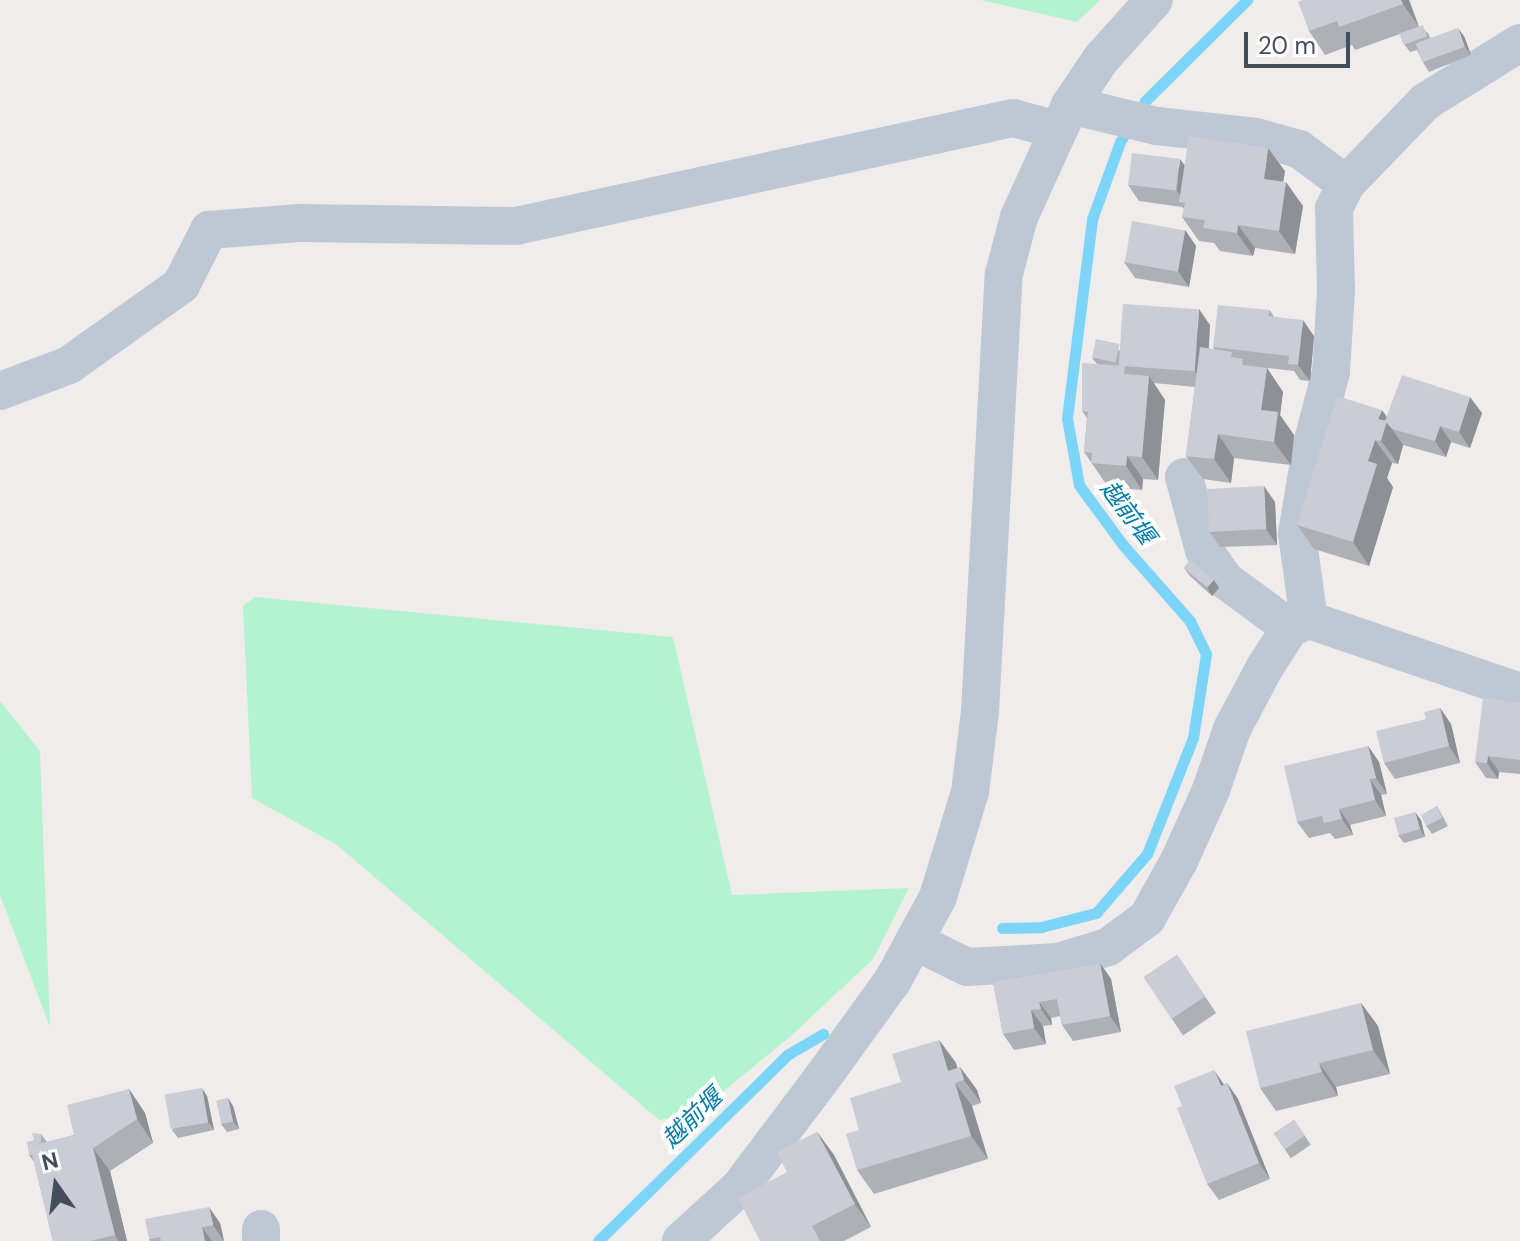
<!DOCTYPE html>
<meta charset="utf-8">
<style>
body{margin:0}
#map{position:relative;width:1520px;height:1241px;overflow:hidden;background:#f0ecec;font-family:"DM Sans","Noto Sans JP",sans-serif}
div>[style]{position:absolute}
[style*='--x']{left:calc(var(--x)*1px);top:calc(var(--y)*1px);width:calc(var(--w)*1px);rotate:calc(var(--a)*1deg)}
.green>*{inset:0;background:#b4f3d0}
.stream>*{height:11px;margin:-5.5px;padding:0 5.5px;transform-origin:5.5px;border-radius:5.5px;background:#7cd5f6}
.minor>*{height:38px;margin:-19px;padding:0 19px;transform-origin:19px;border-radius:19px;background:#bec8d4}
.wall>*{inset:0;background:#aeb0b7;transform-origin:0 0}
.shaded-wall>*{inset:0;background:#8d9095}
.building>*{inset:0;background:#cacdd5;transform-origin:0 0}
span{translate:-50% -50%;white-space:nowrap;text-align:center;line-height:1.15;-webkit-text-stroke:8px #fff;paint-order:stroke}
.water-label{font-size:24px;color:#017ca9;font-style:italic}
.north{position:absolute;left:16px;top:1145px;width:80px;height:80px;-webkit-text-stroke:6px #fff;paint-order:stroke;rotate:346deg;font-size:22px;font-weight:700;line-height:32px;text-align:center;color:#434e5c}
.north::after{content:'';display:block;margin:auto;width:28px;height:36px;background:#434e5c;clip-path:polygon(50% 0,100% 100%,50% 72%,0 100%)}
.scale{position:absolute;left:1244px;top:32px;width:106px;height:36px;box-sizing:border-box;border:4px solid #434e5c;border-top:0;padding-left:10px;font-size:24px;line-height:28px;white-space:nowrap;color:#434e5c;-webkit-text-stroke:6px #fff;paint-order:stroke}
</style>
<div id="map">
<div class="green">
<div style="clip-path:polygon(981px 0,1100px 0,1077px 22px)"></div>
<div style="clip-path:polygon(255px 597px,673px 637px,732px 895px,909px 888px,873px 959px,792px 1035px,695px 1115px,659px 1120px,337px 845px,252px 798px,243px 606px)"></div>
<div style="clip-path:polygon(0 701px,40px 751px,50px 1027px,0 895px)"></div>
</div>
<div class="stream">
<div style="--x:1002;--y:928;--w:39;--a:-1"></div>
<div style="--x:1041;--y:927;--w:57;--a:-14.3"></div>
<div style="--x:1096;--y:913;--w:78;--a:-49.2"></div>
<div style="--x:1147;--y:854;--w:125;--a:-68.4"></div>
<div style="--x:1193;--y:738;--w:85;--a:-81.2"></div>
<div style="--x:1206;--y:654;--w:37;--a:-116"></div>
<div style="--x:1190;--y:621;--w:101;--a:-131.4"></div>
<div style="--x:1123;--y:545;--w:74;--a:-126.3"></div>
<div style="--x:1079;--y:485;--w:68;--a:-100.2"></div>
<div style="--x:1067;--y:418;--w:201;--a:-82.8"></div>
<div style="--x:1092;--y:219;--w:82;--a:-70"></div>
<div style="--x:1120;--y:142;--w:48;--a:-58.6"></div>
<div style="--x:1145;--y:101;--w:144;--a:-44.7"></div>
<div style="--x:598;--y:1241;--w:265;--a:-44.5"></div>
<div style="--x:787;--y:1055;--w:42;--a:-30.3"></div>
</div>
<div class="minor">
<div style="--x:1520;--y:43;--w:112;--a:148.2"></div>
<div style="--x:1425;--y:102;--w:114;--a:133.9"></div>
<div style="--x:1346;--y:184;--w:28;--a:116"></div>
<div style="--x:1334;--y:209;--w:81;--a:88.6"></div>
<div style="--x:1336;--y:290;--w:82;--a:93.5"></div>
<div style="--x:1331;--y:372;--w:74;--a:104.8"></div>
<div style="--x:1312;--y:444;--w:91;--a:99.5"></div>
<div style="--x:1297;--y:534;--w:87;--a:82.1"></div>
<div style="--x:1309;--y:620;--w:223;--a:18.8"></div>
<div style="--x:1070;--y:105;--w:89;--a:13.6"></div>
<div style="--x:1157;--y:126;--w:100;--a:6.3"></div>
<div style="--x:1256;--y:137;--w:45;--a:15.6"></div>
<div style="--x:1299;--y:149;--w:59;--a:36.7"></div>
<div style="--x:0;--y:391;--w:74;--a:-20.6"></div>
<div style="--x:69;--y:365;--w:138;--a:-35.5"></div>
<div style="--x:181;--y:285;--w:62;--a:-63"></div>
<div style="--x:209;--y:230;--w:91;--a:-4.4"></div>
<div style="--x:300;--y:223;--w:216;--a:0.8"></div>
<div style="--x:516;--y:226;--w:509;--a:-12.26"></div>
<div style="--x:1013;--y:118;--w:47;--a:14.9"></div>
<div style="--x:1184;--y:477;--w:76;--a:74.7"></div>
<div style="--x:1204;--y:550;--w:37;--a:55"></div>
<div style="--x:1225;--y:580;--w:81;--a:36.4"></div>
<div style="--x:914;--y:941;--w:59;--a:26.1"></div>
<div style="--x:967;--y:967;--w:91;--a:-3.1"></div>
<div style="--x:1058;--y:962;--w:52;--a:-16.7"></div>
<div style="--x:1108;--y:947;--w:49;--a:-36.6"></div>
<div style="--x:1147;--y:918;--w:65;--a:-60.7"></div>
<div style="--x:1179;--y:861;--w:78;--a:-65.7"></div>
<div style="--x:1211;--y:790;--w:65;--a:-71"></div>
<div style="--x:1232;--y:729;--w:70;--a:-62"></div>
<div style="--x:1265;--y:667;--w:46;--a:-57.3"></div>
<div style="--x:1290;--y:628;--w:21;--a:-23"></div>
<div style="--x:261;--y:1241;--w:12;--a:-90"></div>
<div style="--x:681;--y:1241;--w:80;--a:-42.5"></div>
<div style="--x:740;--y:1187;--w:133;--a:-53"></div>
<div style="--x:820;--y:1081;--w:125;--a:-54.1"></div>
<div style="--x:893;--y:980;--w:94;--a:-61.5"></div>
<div style="--x:938;--y:897;--w:110;--a:-73.1"></div>
<div style="--x:970;--y:792;--w:81;--a:-82.9"></div>
<div style="--x:980;--y:712;--w:439;--a:-86.9"></div>
<div style="--x:1004;--y:274;--w:59;--a:-75.3"></div>
<div style="--x:1019;--y:217;--w:123;--a:-65.5"></div>
<div style="--x:1070;--y:105;--w:55;--a:-56"></div>
<div style="--x:1101;--y:59;--w:79;--a:-48.1"></div>
</div>
<div class="wall">
<div style="clip-path:polygon(1302px 0,1409px 0,1419px 27px,1428px 33px,1431px 39px,1464px 36px,1471px 55px,1429px 72px,1424px 64px,1417px 50px,1410px 52px,1404px 44px,1400px 34px,1355px 50px,1352px 45px,1325px 55px,1309px 31px)"></div>
<div style="clip-path:polygon(1185px 165px,1285px 171px,1283px 182px,1303px 206px,1295px 254px,1255px 248px,1253px 256px,1220px 251px,1214px 243px,1199px 241px,1182px 217px,1184px 209px,1182px 207px,1139px 201px,1128px 185px)"></div>
<div style="clip-path:polygon(1185px 230px,1196px 246px,1189px 287px,1135px 278px,1124px 262px)"></div>
<div style="clip-path:polygon(1270px 310px,1274px 317px,1314px 336px,1310px 381px,1300px 380px,1294px 371px,1267px 368px,1283px 392px,1280px 415px,1294px 435px,1291px 465px,1234px 458px,1231px 483px,1203px 479px,1186px 456px,1195px 387px,1154px 383px,1165px 400px,1158px 480px,1143px 479px,1142px 490px,1108px 487px,1084px 452px,1087px 418px,1082px 411px,1097px 364px,1092px 358px,1210px 325px,1209px 349px,1214px 349px,1213px 347px)"></div>
<div style="clip-path:polygon(1482px 413px,1470px 448px,1451px 442px,1446px 457px,1403px 445px,1398px 464px,1392px 463px,1387px 478px,1393px 487px,1369px 566px,1314px 549px,1297px 525px,1387px 417px)"></div>
<div style="clip-path:polygon(1275px 502px,1277px 545px,1220px 547px,1209px 531px)"></div>
<div style="clip-path:polygon(1184px 568px,1214px 580px,1219px 588px,1212px 596px,1190px 576px)"></div>
<div style="clip-path:polygon(1520px 703px,1520px 774px,1499px 772px,1498px 779px,1486px 778px,1475px 762px)"></div>
<div style="clip-path:polygon(1440px 708px,1451px 724px,1460px 763px,1395px 779px,1384px 763px,1426px 719px)"></div>
<div style="clip-path:polygon(1368px 746px,1379px 762px,1387px 794px,1381px 795px,1386px 816px,1350px 825px,1353px 835px,1335px 839px,1330px 833px,1309px 838px,1297px 822px)"></div>
<div style="clip-path:polygon(1437px 806px,1448px 826px,1432px 834px,1426px 826px)"></div>
<div style="clip-path:polygon(1421px 820px,1425px 837px,1404px 843px,1398px 835px)"></div>
<div style="left:1177px;top:955px;width:70px;height:40px;rotate:56deg"></div>
<div style="clip-path:polygon(1100px 963px,1111px 979px,1121px 1032px,1073px 1041px,1062px 1025px,1060px 1016px,1051px 1018px,1052px 1025px,1043px 1026px,1046px 1044px,1014px 1050px,1003px 1034px,993px 982px)"></div>
<div style="clip-path:polygon(1361px 1003px,1378px 1026px,1390px 1074px,1336px 1087px,1338px 1096px,1276px 1111px,1260px 1088px)"></div>
<div style="clip-path:polygon(939px 1040px,956px 1063px,957px 1068px,960px 1067px,977px 1090px,981px 1103px,972px 1106px,988px 1159px,874px 1194px,857px 1170px,859px 1130px)"></div>
<div style="clip-path:polygon(1227px 1083px,1238px 1099px,1270px 1179px,1219px 1200px,1207px 1184px,1225px 1084px)"></div>
<div style="clip-path:polygon(129px 1089px,145px 1113px,153px 1143px,110px 1171px,127px 1241px,53px 1241px,34px 1162px,29px 1155px,34px 1140px,41px 1134px,47px 1142px,74px 1135px)"></div>
<div style="clip-path:polygon(207px 1096px,214px 1130px,178px 1138px,172px 1130px)"></div>
<div style="clip-path:polygon(228px 1098px,233px 1106px,239px 1129px,227px 1132px,221px 1124px)"></div>
<div style="left:1294px;top:1120px;width:30px;height:24px;rotate:56deg"></div>
<div style="clip-path:polygon(817px 1132px,834px 1155px,871px 1227px,844px 1241px,760px 1241px,787px 1172px)"></div>
<div style="clip-path:polygon(220px 1223px,224px 1241px,150px 1241px,149px 1239px)"></div>
</div>
<div class="shaded-wall">
<div style="clip-path:polygon(1401px 0,1409px 0,1419px 27px,1403px 4px)"></div>
<div style="clip-path:polygon(1458px 28px,1464px 36px,1471px 55px,1465px 47px)"></div>
<div style="clip-path:polygon(1268px 148px,1285px 171px,1280px 202px,1264px 179px)"></div>
<div style="clip-path:polygon(1180px 159px,1192px 175px,1188px 207px,1177px 191px)"></div>
<div style="clip-path:polygon(1286px 182px,1303px 206px,1295px 254px,1279px 231px)"></div>
<div style="clip-path:polygon(1238px 225px,1255px 248px,1253px 256px,1237px 233px)"></div>
<div style="clip-path:polygon(1185px 230px,1196px 246px,1189px 287px,1178px 271px)"></div>
<div style="clip-path:polygon(1199px 309px,1210px 325px,1206px 387px,1195px 371px)"></div>
<div style="clip-path:polygon(1303px 320px,1314px 336px,1310px 381px,1298px 365px)"></div>
<div style="clip-path:polygon(1267px 368px,1283px 392px,1280px 415px,1294px 435px,1291px 465px,1274px 442px,1261px 410px)"></div>
<div style="clip-path:polygon(1149px 376px,1165px 400px,1158px 480px,1142px 457px)"></div>
<div style="clip-path:polygon(1470px 397px,1482px 413px,1470px 448px,1459px 432px)"></div>
<div style="clip-path:polygon(1382px 410px,1396px 430px,1392px 429px,1403px 445px,1398px 464px,1381px 441px,1378px 419px)"></div>
<div style="clip-path:polygon(1440px 426px,1451px 442px,1446px 457px,1435px 441px)"></div>
<div style="clip-path:polygon(1218px 434px,1234px 458px,1231px 483px,1214px 459px)"></div>
<div style="clip-path:polygon(1375px 440px,1392px 463px,1387px 478px,1393px 487px,1369px 566px,1353px 542px,1368px 461px)"></div>
<div style="clip-path:polygon(1127px 456px,1143px 479px,1142px 490px,1126px 466px)"></div>
<div style="clip-path:polygon(1264px 486px,1275px 502px,1277px 545px,1266px 529px)"></div>
<div style="clip-path:polygon(1214px 580px,1219px 588px,1212px 596px,1207px 587px)"></div>
<div style="clip-path:polygon(1440px 708px,1451px 724px,1460px 763px,1449px 746px)"></div>
<div style="clip-path:polygon(1368px 746px,1379px 762px,1387px 794px,1376px 778px)"></div>
<div style="clip-path:polygon(1488px 756px,1499px 772px,1498px 779px,1487px 763px)"></div>
<div style="clip-path:polygon(1370px 779px,1381px 795px,1386px 816px,1375px 800px)"></div>
<div style="clip-path:polygon(1339px 809px,1350px 825px,1353px 835px,1342px 819px)"></div>
<div style="clip-path:polygon(1415px 812px,1421px 820px,1425px 837px,1420px 829px)"></div>
<div style="clip-path:polygon(1100px 963px,1111px 979px,1121px 1032px,1110px 1016px)"></div>
<div style="clip-path:polygon(1039px 1002px,1051px 1018px,1052px 1025px,1041px 1009px)"></div>
<div style="clip-path:polygon(1361px 1003px,1378px 1026px,1390px 1074px,1373px 1050px)"></div>
<div style="clip-path:polygon(1031px 1010px,1043px 1026px,1046px 1044px,1034px 1028px)"></div>
<div style="clip-path:polygon(939px 1040px,956px 1063px,961px 1081px,948px 1071px)"></div>
<div style="clip-path:polygon(1319px 1063px,1336px 1087px,1338px 1096px,1322px 1072px)"></div>
<div style="clip-path:polygon(960px 1067px,977px 1090px,981px 1103px,964px 1080px)"></div>
<div style="clip-path:polygon(1214px 1070px,1225px 1086px,1221px 1086px)"></div>
<div style="clip-path:polygon(955px 1083px,972px 1106px,988px 1159px,971px 1136px)"></div>
<div style="clip-path:polygon(1227px 1083px,1238px 1099px,1270px 1179px,1259px 1163px)"></div>
<div style="clip-path:polygon(202px 1088px,207px 1096px,214px 1130px,208px 1122px)"></div>
<div style="clip-path:polygon(129px 1089px,145px 1113px,153px 1143px,137px 1119px)"></div>
<div style="clip-path:polygon(228px 1098px,233px 1106px,239px 1129px,233px 1121px)"></div>
<div style="clip-path:polygon(817px 1132px,834px 1155px,871px 1227px,855px 1204px)"></div>
<div style="clip-path:polygon(93px 1148px,110px 1171px,127px 1241px,119px 1241px,115px 1235px)"></div>
<div style="clip-path:polygon(209px 1207px,220px 1223px,224px 1241px,213px 1225px)"></div>
<div style="clip-path:polygon(202px 1227px,212px 1241px,205px 1241px)"></div>
</div>
<div class="building">
<div style="clip-path:polygon(1302px 0,1401px 0,1403px 4px,1339px 27px,1337px 21px,1309px 31px,1298px 2px)"></div>
<div style="left:1423px;top:25px;width:12px;height:25px;rotate:70deg"></div>
<div style="left:1458px;top:28px;width:20px;height:45px;rotate:70deg"></div>
<div style="clip-path:polygon(1189px 136px,1268px 148px,1264px 179px,1286px 182px,1279px 231px,1238px 225px,1237px 233px,1203px 228px,1205px 220px,1182px 217px,1185px 203px,1179px 202px)"></div>
<div style="left:1132px;top:153px;width:48px;height:32px;rotate:7deg"></div>
<div style="left:1132px;top:221px;width:54px;height:42px;rotate:10deg"></div>
<div style="left:1123px;top:304px;width:76px;height:62px;rotate:4deg"></div>
<div style="clip-path:polygon(1218px 305px,1270px 310px,1268px 316px,1303px 320px,1298px 365px,1288px 364px,1289px 356px,1213px 347px)"></div>
<div style="left:1096px;top:339px;width:24px;height:19px;rotate:12deg"></div>
<div style="clip-path:polygon(1200px 347px,1232px 352px,1231px 357px,1243px 359px,1242px 365px,1267px 368px,1261px 410px,1278px 412px,1274px 442px,1218px 434px,1214px 459px,1186px 456px)"></div>
<div style="clip-path:polygon(1082px 363px,1125px 366px,1124px 374px,1149px 376px,1142px 457px,1127px 456px,1126px 466px,1091px 463px,1092px 453px,1084px 452px,1088px 412px,1082px 411px)"></div>
<div style="clip-path:polygon(1402px 375px,1470px 397px,1459px 432px,1440px 426px,1435px 441px,1392px 429px,1385px 421px)"></div>
<div style="clip-path:polygon(1337px 396px,1382px 410px,1378px 419px,1387px 421px,1381px 441px,1375px 440px,1368px 461px,1377px 464px,1353px 542px,1297px 525px)"></div>
<div style="left:1264px;top:486px;width:43px;height:57px;rotate:87deg"></div>
<div style="left:1190px;top:560px;width:31px;height:10px;rotate:40deg"></div>
<div style="clip-path:polygon(1483px 698px,1520px 703px,1520px 760px,1488px 756px,1487px 763px,1475px 762px)"></div>
<div style="clip-path:polygon(1440px 708px,1449px 746px,1384px 763px,1376px 731px,1426px 719px,1424px 712px)"></div>
<div style="clip-path:polygon(1368px 746px,1376px 778px,1370px 779px,1375px 800px,1339px 809px,1342px 819px,1324px 823px,1322px 816px,1297px 822px,1284px 766px)"></div>
<div style="clip-path:polygon(1437px 806px,1442px 818px,1426px 826px,1421px 815px)"></div>
<div style="left:1415px;top:812px;width:18px;height:22px;rotate:74deg"></div>
<div style="left:1177px;top:955px;width:50px;height:40px;rotate:56deg"></div>
<div style="clip-path:polygon(1100px 963px,1110px 1016px,1062px 1025px,1057px 999px,1039px 1002px,1041px 1009px,1031px 1010px,1034px 1028px,1003px 1034px,993px 982px)"></div>
<div style="clip-path:polygon(1361px 1003px,1373px 1050px,1319px 1063px,1322px 1072px,1260px 1088px,1246px 1031px)"></div>
<div style="clip-path:polygon(939px 1040px,948px 1071px,960px 1067px,964px 1080px,955px 1083px,971px 1136px,857px 1170px,846px 1134px,859px 1130px,850px 1098px,901px 1082px,892px 1054px)"></div>
<div style="clip-path:polygon(1214px 1070px,1221px 1086px,1227px 1083px,1259px 1163px,1207px 1184px,1177px 1108px,1182px 1106px,1174px 1086px)"></div>
<div style="left:202px;top:1088px;width:35px;height:38px;rotate:80deg"></div>
<div style="clip-path:polygon(129px 1089px,137px 1119px,93px 1148px,115px 1235px,90px 1241px,53px 1241px,30px 1146px,74px 1135px,67px 1105px)"></div>
<div style="left:228px;top:1098px;width:24px;height:12px;rotate:78deg"></div>
<div style="left:1294px;top:1120px;width:19px;height:24px;rotate:55deg"></div>
<div style="clip-path:polygon(817px 1132px,855px 1204px,812px 1226px,820px 1241px,760px 1241px,738px 1198px,787px 1172px,777px 1152px)"></div>
<div style="clip-path:polygon(32px 1133px,41px 1134px,41px 1143px,30px 1146px,32px 1155px,29px 1155px,27px 1142px,34px 1140px)"></div>
<div style="clip-path:polygon(209px 1207px,213px 1225px,202px 1227px,205px 1241px,161px 1241px,160px 1237px,149px 1239px,145px 1219px)"></div>
</div>
<div class="water-label">
<span style="left:1128px;top:512px;rotate:53deg">越前堰</span>
<span style="left:692px;top:1118px;rotate:-44deg">越前堰</span>
</div>
<div class="north">N</div>
<div class="scale">20 m</div>
</div>
